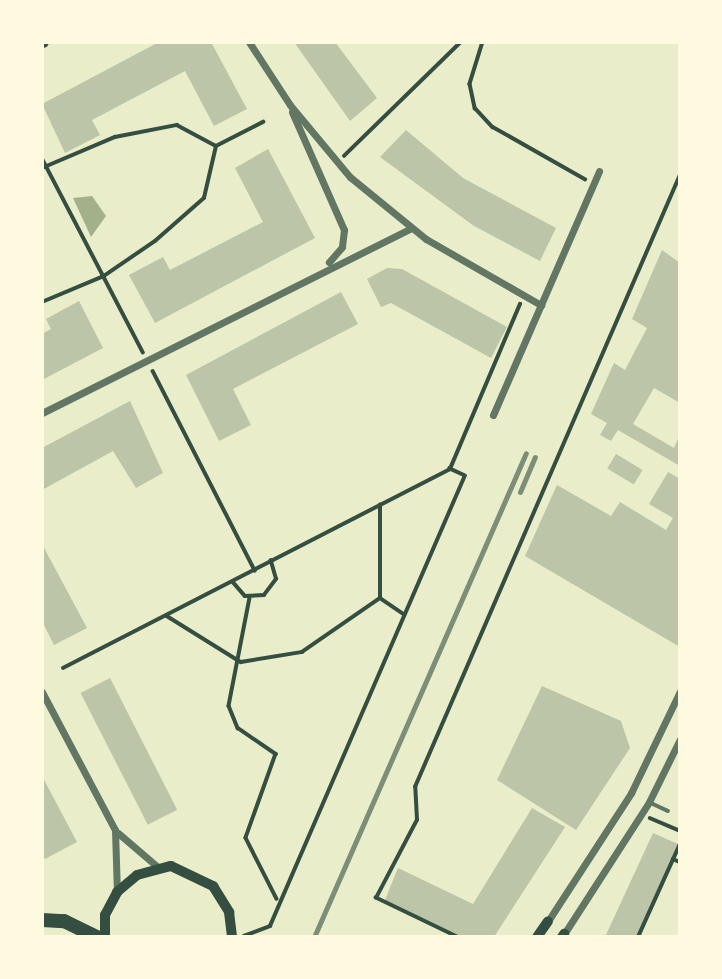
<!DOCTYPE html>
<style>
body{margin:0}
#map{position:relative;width:722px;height:979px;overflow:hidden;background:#e9edc9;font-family:Georgia,serif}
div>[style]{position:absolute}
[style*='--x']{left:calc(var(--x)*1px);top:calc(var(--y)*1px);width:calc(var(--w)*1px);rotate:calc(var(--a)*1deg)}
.water>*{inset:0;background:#a3b18a}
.building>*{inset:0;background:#bcc5a7;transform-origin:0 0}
.path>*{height:3.5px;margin:-1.75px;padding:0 1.75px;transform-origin:1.75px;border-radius:1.75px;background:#344e41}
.service>*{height:3.5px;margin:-1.75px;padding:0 1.75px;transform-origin:1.75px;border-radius:1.75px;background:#617663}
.minor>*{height:7px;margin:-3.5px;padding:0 3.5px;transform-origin:3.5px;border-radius:3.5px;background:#617663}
.secondary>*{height:10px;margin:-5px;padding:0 5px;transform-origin:5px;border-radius:5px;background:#344e41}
.primary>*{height:12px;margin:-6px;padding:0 6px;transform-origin:6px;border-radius:6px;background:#344e41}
.motorway>*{height:14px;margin:-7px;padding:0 7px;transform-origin:7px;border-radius:7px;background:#344e41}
.rail>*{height:5px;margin:-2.5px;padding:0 2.5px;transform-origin:2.5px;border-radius:2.5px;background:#7c8e77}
span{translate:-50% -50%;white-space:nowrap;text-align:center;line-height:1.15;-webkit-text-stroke:7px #fefae0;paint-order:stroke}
.frame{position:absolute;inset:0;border:44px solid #fefae0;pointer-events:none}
</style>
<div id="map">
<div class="water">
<div style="clip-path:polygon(92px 196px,106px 216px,91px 237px,73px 198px)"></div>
</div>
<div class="building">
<div style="clip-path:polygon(159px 42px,211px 42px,247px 109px,214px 126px,185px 71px,92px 120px,100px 135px,65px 153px,42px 104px)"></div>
<div style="clip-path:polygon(294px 42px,335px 42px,377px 98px,350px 121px)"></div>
<div style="clip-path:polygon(406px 130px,463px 178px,556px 228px,540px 261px,474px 226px,380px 157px)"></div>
<div style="clip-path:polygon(268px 149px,315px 238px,155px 323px,129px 275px,163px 257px,170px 270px,263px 222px,235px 168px)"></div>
<div style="clip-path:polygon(662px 250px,680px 263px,680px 403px,654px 388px,633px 424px,674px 448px,680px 434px,680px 466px,618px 430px,611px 441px,600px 435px,607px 423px,591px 414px,614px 363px,625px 370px,647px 328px,632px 319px)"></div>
<div style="clip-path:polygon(387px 268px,402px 269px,507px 327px,491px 358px,391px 303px,381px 307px,367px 279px)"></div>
<div style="clip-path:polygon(341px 292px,358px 324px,233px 389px,251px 425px,219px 441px,186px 375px)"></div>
<div style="clip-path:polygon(79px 301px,103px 348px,42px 380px,42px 334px,51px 329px,46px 319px)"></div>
<div style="clip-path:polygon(130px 401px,163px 473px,136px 488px,113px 451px,42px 490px,42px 448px)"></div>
<div style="left:616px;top:454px;width:31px;height:17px;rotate:31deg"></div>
<div style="clip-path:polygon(668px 472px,680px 479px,680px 647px,525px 556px,557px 485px,611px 516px,620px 502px,666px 530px,673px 518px,649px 504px)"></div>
<div style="clip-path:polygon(42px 544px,87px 628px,54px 645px,42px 621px)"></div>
<div style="left:110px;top:678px;width:148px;height:33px;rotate:63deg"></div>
<div style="clip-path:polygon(542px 686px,621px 721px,630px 748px,576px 830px,497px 780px)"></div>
<div style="clip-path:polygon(42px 776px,77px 842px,45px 859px,42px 854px)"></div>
<div style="clip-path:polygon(532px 808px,565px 827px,494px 937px,462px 937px,385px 900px,398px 868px,473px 904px)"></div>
<div style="clip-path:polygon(653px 833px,678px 844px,636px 937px,605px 937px)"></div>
</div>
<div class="path">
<div style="--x:483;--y:42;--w:44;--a:107.2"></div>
<div style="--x:470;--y:84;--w:25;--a:78"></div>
<div style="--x:475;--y:108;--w:26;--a:47"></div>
<div style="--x:493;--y:127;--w:106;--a:29.5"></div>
<div style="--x:344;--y:156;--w:163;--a:-44.3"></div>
<div style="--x:42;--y:158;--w:219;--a:62.5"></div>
<div style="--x:42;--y:168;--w:79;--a:-23"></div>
<div style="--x:115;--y:137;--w:63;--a:-11"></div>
<div style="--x:177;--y:125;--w:44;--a:28.3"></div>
<div style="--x:42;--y:302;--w:67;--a:-22.8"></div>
<div style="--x:104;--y:276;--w:62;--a:-34.5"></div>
<div style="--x:155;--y:241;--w:65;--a:-41.3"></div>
<div style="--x:204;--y:198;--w:53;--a:-77"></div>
<div style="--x:216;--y:146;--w:53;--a:-27.1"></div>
<div style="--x:153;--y:371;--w:224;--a:62.9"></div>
<div style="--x:233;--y:582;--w:18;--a:49"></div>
<div style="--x:245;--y:596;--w:19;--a:-3"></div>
<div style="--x:264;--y:595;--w:20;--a:-53"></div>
<div style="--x:276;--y:579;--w:19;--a:-106"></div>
<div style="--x:250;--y:598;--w:110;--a:101"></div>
<div style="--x:229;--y:706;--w:24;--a:68"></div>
<div style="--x:238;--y:728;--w:46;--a:34.4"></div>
<div style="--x:276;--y:754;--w:89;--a:109.7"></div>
<div style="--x:246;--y:838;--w:68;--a:63.1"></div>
<div style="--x:380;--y:598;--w:27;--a:34"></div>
<div style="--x:167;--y:616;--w:87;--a:31.9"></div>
<div style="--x:241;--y:662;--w:62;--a:-9.3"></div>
<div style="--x:302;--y:652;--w:95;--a:-34.7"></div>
<div style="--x:380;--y:598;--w:93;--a:-90"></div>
<div style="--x:63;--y:668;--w:435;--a:-27.2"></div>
<div style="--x:650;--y:818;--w:33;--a:23"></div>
<div style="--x:673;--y:859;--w:8;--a:23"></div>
<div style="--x:244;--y:936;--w:28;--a:-21"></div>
<div style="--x:270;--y:926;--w:490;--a:-66.6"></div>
<div style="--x:465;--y:476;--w:17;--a:-155"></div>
<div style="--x:450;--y:469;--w:179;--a:-67"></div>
<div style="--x:457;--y:937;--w:90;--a:-154.3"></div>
<div style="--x:376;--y:898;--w:88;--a:-62.3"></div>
<div style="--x:417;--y:820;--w:33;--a:-93"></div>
<div style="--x:415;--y:787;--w:667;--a:-66.59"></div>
<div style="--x:638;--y:937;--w:102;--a:-65.7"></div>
</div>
<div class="service">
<div style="--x:649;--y:802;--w:21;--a:25"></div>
</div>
<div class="minor">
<div style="--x:249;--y:42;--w:75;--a:56.9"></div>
<div style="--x:290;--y:105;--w:94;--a:50.2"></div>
<div style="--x:350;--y:177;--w:98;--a:39.2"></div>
<div style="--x:426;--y:239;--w:133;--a:29.9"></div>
<div style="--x:292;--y:112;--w:129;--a:66.2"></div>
<div style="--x:344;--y:230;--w:17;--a:97"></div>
<div style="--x:342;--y:247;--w:20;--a:131"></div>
<div style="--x:42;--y:413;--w:413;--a:-26.6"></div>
<div style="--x:493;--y:415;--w:266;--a:-66.5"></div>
<div style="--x:42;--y:692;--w:156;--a:62.1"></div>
<div style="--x:115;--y:830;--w:62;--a:88.2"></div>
<div style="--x:118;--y:833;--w:54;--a:40.5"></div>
<div style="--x:548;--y:921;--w:153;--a:-57"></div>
<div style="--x:631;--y:793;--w:113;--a:-64.3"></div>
<div style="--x:564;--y:934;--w:157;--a:-57.2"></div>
<div style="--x:649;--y:802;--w:70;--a:-63.8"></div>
</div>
<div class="secondary">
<div style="--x:105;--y:937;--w:22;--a:-90"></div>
<div style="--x:105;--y:915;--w:26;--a:-62"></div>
<div style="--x:117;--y:892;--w:26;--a:-40"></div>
<div style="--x:137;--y:875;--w:35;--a:-15"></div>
<div style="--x:171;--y:866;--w:47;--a:25.5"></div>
<div style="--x:213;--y:886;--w:31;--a:58"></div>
<div style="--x:229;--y:912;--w:25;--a:83"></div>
<div style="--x:537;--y:937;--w:19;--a:-55"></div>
<div style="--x:562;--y:937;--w:4;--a:-56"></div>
</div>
<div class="primary">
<div style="--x:42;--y:42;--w:1;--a:0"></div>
</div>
<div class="motorway">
<div style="--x:42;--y:920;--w:22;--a:3"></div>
<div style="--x:64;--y:921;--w:37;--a:26"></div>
</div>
<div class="rail">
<div style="--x:520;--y:492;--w:38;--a:-67"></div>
<div style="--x:314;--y:937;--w:528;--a:-66.35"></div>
</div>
<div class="frame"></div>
</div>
